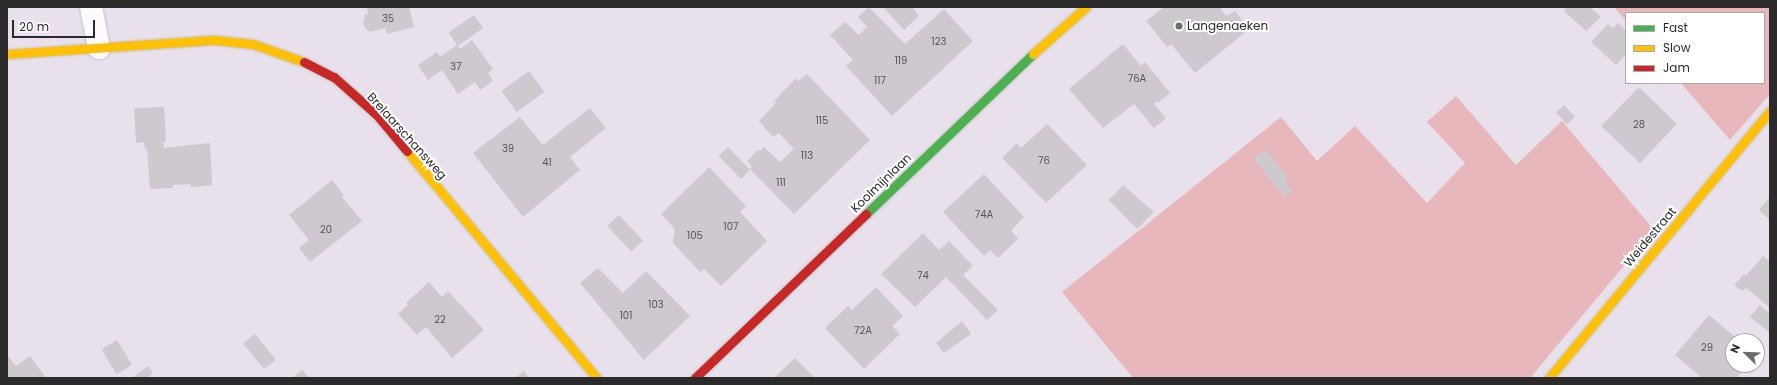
<!DOCTYPE html>
<style>
body{margin:0}
#map{position:relative;width:1777px;height:385px;overflow:hidden;background:#e8e0ea;font-family:Poppins,sans-serif}
div>[style]{position:absolute}
[style*='--x']{left:calc(var(--x)*1px);top:calc(var(--y)*1px);width:calc(var(--w)*1px);rotate:calc(var(--a)*1deg)}
.green>*{inset:0;background:#e8b7bc}
.building>*{inset:0;background:#cec8cf;transform-origin:0 0}
.roads{filter:drop-shadow(0 0 1px #c4c3c5) drop-shadow(0 0 1px #c4c3c5)}
.street>*{height:22px;margin:-11px;padding:0 11px;transform-origin:11px;border-radius:11px;background:#fcfafc}
.fast>*{height:9px;margin:-4.5px;padding:0 4.5px;transform-origin:4.5px;border-radius:4.5px;background:#4caf50}
.slow>*{height:9px;margin:-4.5px;padding:0 4.5px;transform-origin:4.5px;border-radius:4.5px;background:#ffc107}
.jam>*{height:9px;margin:-4.5px;padding:0 4.5px;transform-origin:4.5px;border-radius:4.5px;background:#c62828}
.dots>*{width:11px;height:11px;translate:-50% -50%;box-sizing:border-box;border:2px solid #fff;border-radius:50%}
span{translate:-50% -50%;white-space:nowrap;text-align:center;line-height:1.15;-webkit-text-stroke:4px #fff;paint-order:stroke}
.number-label{font-size:10px;color:#565556}
.number-label span{-webkit-text-stroke-width:0}
.poi-label{font-size:12px;color:#2b2b2b}
.left{translate:0 -50%;text-align:left}
.street-label{font-size:12px;color:#2b2b2b}
.frame{position:absolute;inset:0;border:8px solid #2b2b2b;pointer-events:none}
.legend{position:absolute;left:1625px;top:12px;width:140px;height:72px;box-sizing:border-box;background:#fff;border:1px solid #aaa;margin:0;padding:5px 7px;list-style:none;font-size:12px;color:#2b2b2b}
.legend li{display:flex;align-items:center;gap:8px;height:20px}
.legend b{width:20px;border:1px solid #aaa}
.north{position:absolute;left:1725px;top:333px;width:40px;height:40px;box-sizing:border-box;background:#fff;border:1px solid #aaa;border-radius:50%;rotate:293deg;font-size:11px;font-weight:700;line-height:16px;text-align:center;color:#2b2b2b}
.north::after{content:'';display:block;margin:auto;width:14px;height:18px;background:#6d6a6e;clip-path:polygon(50% 0,100% 100%,50% 72%,0 100%)}
.scale{position:absolute;left:12px;top:20px;width:83px;height:18px;box-sizing:border-box;border:2px solid #2b2b2b;border-top:0;padding-left:5px;font-size:12px;line-height:14px;white-space:nowrap;color:#2b2b2b;-webkit-text-stroke:3px #fff;paint-order:stroke}
</style>
<div id="map">
<div class="green">
<div style="clip-path:polygon(1614px 7px,1770px 7px,1770px 94px,1730px 140px,1681px 83px,1764px 83px,1764px 13px,1626px 13px,1626px 21px)"></div>
<div style="clip-path:polygon(1456px 96px,1516px 165px,1562px 121px,1654px 230px,1530px 378px,1133px 378px,1062px 292px,1281px 117px,1317px 161px,1355px 126px,1427px 203px,1465px 163px,1427px 122px)"></div>
</div>
<div class="building">
<div style="clip-path:polygon(367px 7px,409px 7px,414px 27px,387px 34px,385px 28px,370px 32px,365px 28px,363px 21px,365px 17px,364px 15px,368px 14px)"></div>
<div style="clip-path:polygon(869px 7px,905px 44px,944px 9px,973px 41px,892px 116px,846px 66px,853px 60px,830px 35px,845px 22px,859px 35px,867px 27px,858px 17px)"></div>
<div style="clip-path:polygon(883px 7px,912px 7px,919px 16px,904px 30px)"></div>
<div style="clip-path:polygon(1164px 7px,1219px 7px,1226px 16px,1235px 11px,1249px 29px,1195px 73px,1171px 44px,1167px 47px,1146px 21px)"></div>
<div style="clip-path:polygon(1568px 7px,1590px 7px,1601px 17px,1586px 31px,1564px 11px)"></div>
<div style="left:474px;top:15px;width:16px;height:31px;rotate:55deg"></div>
<div style="clip-path:polygon(1618px 23px,1626px 31px,1626px 54px,1616px 65px,1591px 42px,1608px 24px,1613px 28px)"></div>
<div style="clip-path:polygon(472px 40px,493px 69px,488px 73px,493px 81px,480px 90px,475px 82px,458px 94px,442px 70px,428px 80px,418px 65px,437px 52px,440px 57px,457px 45px,460px 49px)"></div>
<div style="clip-path:polygon(1123px 44px,1141px 66px,1145px 62px,1170px 93px,1158px 103px,1157px 101px,1154px 104px,1166px 118px,1154px 128px,1134px 104px,1103px 128px,1069px 89px)"></div>
<div style="left:529px;top:71px;width:26px;height:34px;rotate:54deg"></div>
<div style="clip-path:polygon(807px 74px,870px 140px,794px 214px,750px 169px,752px 166px,747px 161px,758px 150px,760px 151px,764px 147px,780px 162px,794px 149px,779px 133px,773px 137px,759px 121px,776px 103px,774px 101px,796px 78px,798px 81px)"></div>
<div style="clip-path:polygon(1640px 88px,1677px 124px,1640px 163px,1601px 126px,1637px 89px)"></div>
<div style="left:1564px;top:105px;width:16px;height:11px;rotate:47deg"></div>
<div style="clip-path:polygon(164px 107px,166px 142px,163px 142px,164px 148px,210px 143px,212px 185px,193px 187px,190px 186px,191px 184px,173px 185px,173px 188px,150px 189px,147px 149px,145px 149px,144px 142px,136px 143px,134px 108px)"></div>
<div style="clip-path:polygon(590px 108px,606px 128px,570px 157px,580px 170px,523px 217px,473px 153px,520px 117px,543px 145px)"></div>
<div style="clip-path:polygon(1047px 124px,1087px 165px,1046px 203px,1002px 158px,1017px 143px,1021px 148px)"></div>
<div style="left:728px;top:147px;width:32px;height:13px;rotate:46deg"></div>
<div style="clip-path:polygon(1265px 149px,1288px 177px,1285px 181px,1292px 191px,1285px 197px,1253px 159px)"></div>
<div style="clip-path:polygon(709px 167px,746px 206px,740px 212px,767px 241px,721px 286px,704px 269px,700px 272px,673px 243px,675px 229px,661px 214px)"></div>
<div style="clip-path:polygon(984px 174px,1024px 217px,1011px 230px,1018px 239px,998px 258px,990px 250px,984px 256px,943px 212px)"></div>
<div style="clip-path:polygon(332px 180px,344px 195px,342px 197px,362px 221px,310px 262px,299px 248px,309px 240px,289px 215px)"></div>
<div style="clip-path:polygon(1123px 185px,1154px 212px,1137px 229px,1109px 200px)"></div>
<div style="clip-path:polygon(1770px 197px,1770px 220px,1759px 210px)"></div>
<div style="left:619px;top:215px;width:35px;height:16px;rotate:47deg"></div>
<div style="clip-path:polygon(923px 233px,939px 250px,949px 241px,973px 266px,963px 275px,998px 310px,987px 320px,946px 277px,915px 307px,881px 274px)"></div>
<div style="clip-path:polygon(1763px 256px,1770px 262px,1770px 308px,1746px 288px,1742px 291px,1734px 285px,1744px 274px,1746px 276px)"></div>
<div style="clip-path:polygon(598px 268px,623px 293px,646px 271px,690px 316px,644px 360px,580px 283px)"></div>
<div style="clip-path:polygon(429px 282px,442px 297px,448px 291px,484px 330px,452px 358px,426px 327px,417px 335px,398px 314px,408px 305px,406px 303px)"></div>
<div style="clip-path:polygon(876px 287px,903px 316px,892px 326px,900px 334px,864px 369px,825px 328px,848px 306px,852px 310px)"></div>
<div style="clip-path:polygon(1760px 305px,1770px 314px,1770px 333px,1750px 317px)"></div>
<div style="clip-path:polygon(1709px 315px,1740px 341px,1733px 341px,1733px 365px,1747px 365px,1737px 378px,1702px 378px,1675px 355px)"></div>
<div style="clip-path:polygon(962px 321px,971px 334px,944px 353px,936px 343px)"></div>
<div style="left:255px;top:334px;width:33px;height:15px;rotate:51deg"></div>
<div style="left:117px;top:340px;width:29px;height:18px;rotate:59deg"></div>
<div style="clip-path:polygon(7px 355px,16px 366px,30px 356px,46px 378px,7px 378px)"></div>
<div style="clip-path:polygon(795px 358px,815px 378px,774px 378px)"></div>
<div style="clip-path:polygon(148px 366px,153px 373px,147px 378px,132px 378px)"></div>
<div style="clip-path:polygon(302px 370px,309px 378px,292px 378px)"></div>
<div style="clip-path:polygon(524px 371px,529px 378px,515px 378px)"></div>
</div>
<div class="roads">
<div class="street">
<div style="--x:91;--y:7;--w:42;--a:79"></div>
</div>
<div class="fast">
<div style="--x:866;--y:214;--w:231;--a:-43.8"></div>
</div>
<div class="slow">
<div style="--x:7;--y:54;--w:208;--a:-3.9"></div>
<div style="--x:215;--y:40;--w:38;--a:6"></div>
<div style="--x:253;--y:44;--w:54;--a:19.4"></div>
<div style="--x:1033;--y:54;--w:71;--a:-41.6"></div>
<div style="--x:407;--y:151;--w:296;--a:50.1"></div>
<div style="--x:1549;--y:378;--w:347;--a:-50.4"></div>
</div>
<div class="jam">
<div style="--x:304;--y:62;--w:34;--a:27"></div>
<div style="--x:334;--y:77;--w:57;--a:41.5"></div>
<div style="--x:377;--y:115;--w:47;--a:50.2"></div>
<div style="--x:695;--y:378;--w:237;--a:-43.8"></div>
</div>
</div>
<div class="dots">
<div style="left:1179px;top:26px;background:#6d6a6e"></div>
</div>
<div class="number-label">
<span style="left:388px;top:19px">35</span>
<span style="left:939px;top:42px">123</span>
<span style="left:901px;top:61px">119</span>
<span style="left:456px;top:67px">37</span>
<span style="left:1137px;top:79px">76A</span>
<span style="left:880px;top:81px">117</span>
<span style="left:822px;top:121px">115</span>
<span style="left:1639px;top:125px">28</span>
<span style="left:508px;top:149px">39</span>
<span style="left:807px;top:156px">113</span>
<span style="left:1044px;top:161px">76</span>
<span style="left:547px;top:163px">41</span>
<span style="left:781px;top:183px">111</span>
<span style="left:984px;top:215px">74A</span>
<span style="left:731px;top:227px">107</span>
<span style="left:326px;top:230px">20</span>
<span style="left:695px;top:236px">105</span>
<span style="left:923px;top:276px">74</span>
<span style="left:656px;top:305px">103</span>
<span style="left:626px;top:316px">101</span>
<span style="left:440px;top:320px">22</span>
<span style="left:863px;top:331px">72A</span>
<span style="left:1707px;top:348px">29</span>
</div>
<div class="poi-label">
<span class="left" style="left:1187px;top:26px">Langenaeken</span>
</div>
<div class="street-label">
<span style="left:407px;top:136px;rotate:48deg">Brelaarschansweg</span>
<span style="left:881px;top:183px;rotate:-44deg">Koolmijnlaan</span>
<span style="left:1650px;top:237px;rotate:-50deg">Weidestraat</span>
</div>
<div class="frame"></div>
<ul class="legend">
<li><b style="height:5px;background:#4caf50"></b>Fast</li>
<li><b style="height:5px;background:#ffc107"></b>Slow</li>
<li><b style="height:5px;background:#c62828"></b>Jam</li>
</ul>
<div class="north">N</div>
<div class="scale">20 m</div>
</div>
